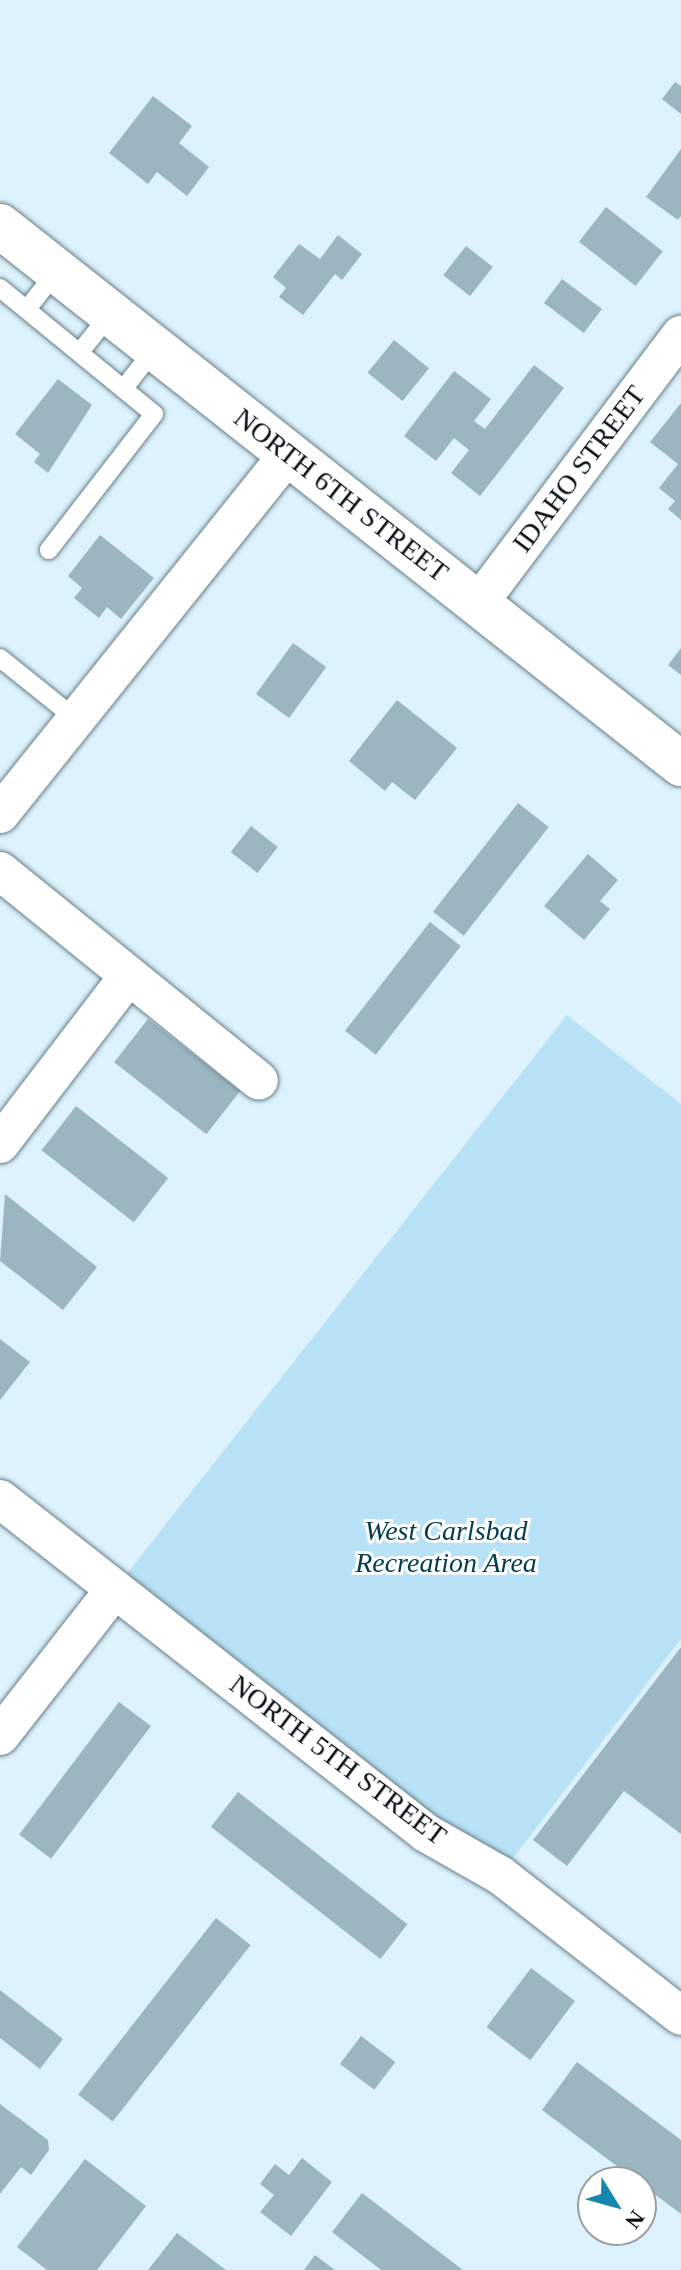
<!DOCTYPE html>
<style>
body{margin:0}
#map{position:relative;width:681px;height:2270px;overflow:hidden;background:#ddf2fc;font-family:Georgia,serif}
div>[style]{position:absolute}
[style*='--x']{left:calc(var(--x)*1px);top:calc(var(--y)*1px);width:calc(var(--w)*1px);rotate:calc(var(--a)*1deg)}
.green>*{inset:0;background:#b8e2f5}
.building>*{inset:0;background:#9cb6c1;transform-origin:0 0}
.roads{filter:drop-shadow(0 0 2px #667e89) drop-shadow(0 0 2px #667e89)}
.lane>*{height:18px;margin:-9px;padding:0 9px;transform-origin:9px;border-radius:9px;background:#fff}
.street>*{height:38px;margin:-19px;padding:0 19px;transform-origin:19px;border-radius:19px;background:#fff}
.secondary>*{height:44px;margin:-22px;padding:0 22px;transform-origin:22px;border-radius:22px;background:#fff}
span{translate:-50% -50%;white-space:nowrap;text-align:center;line-height:1.15;-webkit-text-stroke:6px #fff;paint-order:stroke}
.street-label{font-size:28px;color:#050e12}
.park-label{font-size:28px;color:#003d50;font-style:italic}
.north{position:absolute;left:577px;top:2166px;width:80px;height:80px;box-sizing:border-box;background:#fff;border:2px solid #9b9fa0;border-radius:50%;rotate:127deg;font-size:22px;font-weight:700;line-height:32px;text-align:center;color:#050e12}
.north::after{content:'';display:block;margin:auto;width:28px;height:36px;background:#1688ad;clip-path:polygon(50% 0,100% 100%,50% 72%,0 100%)}
</style>
<div id="map">
<div class="green">
<div style="clip-path:polygon(567px 1015px,681px 1104px,681px 1639px,500px 1875px,114px 1590px)"></div>
</div>
<div class="building">
<div style="clip-path:polygon(675px 82px,681px 86px,681px 114px,662px 99px)"></div>
<div style="clip-path:polygon(153px 96px,192px 126px,179px 143px,209px 167px,187px 196px,157px 172px,148px 184px,109px 153px)"></div>
<div style="clip-path:polygon(681px 149px,681px 216px,678px 220px,646px 197px)"></div>
<div style="left:606px;top:207px;width:72px;height:44px;rotate:38deg"></div>
<div style="clip-path:polygon(338px 235px,362px 254px,342px 280px,335px 274px,303px 315px,279px 297px,286px 288px,273px 277px,299px 244px,320px 259px)"></div>
<div style="left:466px;top:246px;width:34px;height:37px;rotate:38deg"></div>
<div style="left:562px;top:279px;width:50px;height:30px;rotate:37deg"></div>
<div style="left:394px;top:340px;width:45px;height:42px;rotate:39deg"></div>
<div style="clip-path:polygon(534px 365px,564px 388px,480px 496px,451px 473px,469px 450px,454px 438px,436px 461px,404px 436px,454px 371px,491px 399px,474px 421px,485px 429px)"></div>
<div style="clip-path:polygon(58px 379px,92px 405px,48px 473px,34px 462px,40px 454px,15px 434px)"></div>
<div style="clip-path:polygon(681px 403px,681px 520px,668px 509px,675px 501px,659px 488px,678px 464px,650px 442px)"></div>
<div style="clip-path:polygon(100px 535px,154px 578px,121px 619px,107px 607px,99px 618px,74px 598px,82px 588px,68px 576px)"></div>
<div style="left:293px;top:643px;width:41px;height:63px;rotate:36deg"></div>
<div style="clip-path:polygon(681px 648px,681px 675px,668px 665px)"></div>
<div style="clip-path:polygon(397px 700px,457px 748px,415px 800px,392px 782px,385px 791px,349px 761px)"></div>
<div style="left:518px;top:803px;width:39px;height:138px;rotate:38deg"></div>
<div style="left:251px;top:826px;width:34px;height:33px;rotate:38deg"></div>
<div style="clip-path:polygon(588px 854px,618px 880px,600px 901px,610px 909px,584px 940px,544px 906px)"></div>
<div style="left:430px;top:922px;width:39px;height:138px;rotate:38deg"></div>
<div style="left:148px;top:1019px;width:117px;height:55px;rotate:38deg"></div>
<div style="left:76px;top:1106px;width:117px;height:56px;rotate:38deg"></div>
<div style="clip-path:polygon(5px 1194px,97px 1267px,63px 1310px,0 1261px)"></div>
<div style="clip-path:polygon(0 1339px,30px 1362px,0 1400px)"></div>
<div style="clip-path:polygon(681px 1647px,681px 1834px,624px 1791px,567px 1866px,533px 1840px)"></div>
<div style="left:119px;top:1702px;width:40px;height:166px;rotate:37deg"></div>
<div style="left:238px;top:1792px;width:215px;height:44px;rotate:38deg"></div>
<div style="left:216px;top:1918px;width:44px;height:224px;rotate:38deg"></div>
<div style="left:531px;top:1968px;width:55px;height:74px;rotate:37deg"></div>
<div style="clip-path:polygon(0 1990px,63px 2039px,40px 2069px,0 2038px)"></div>
<div style="left:361px;top:2036px;width:43px;height:35px;rotate:37deg"></div>
<div style="clip-path:polygon(577px 2062px,681px 2140px,681px 2214px,542px 2110px)"></div>
<div style="clip-path:polygon(0 2104px,48px 2140px,49px 2150px,31px 2175px,21px 2167px,0 2194px)"></div>
<div style="clip-path:polygon(302px 2158px,332px 2182px,291px 2236px,260px 2212px,274px 2195px,260px 2184px,275px 2164px,289px 2175px)"></div>
<div style="clip-path:polygon(85px 2159px,146px 2206px,97px 2270px,47px 2270px,17px 2247px)"></div>
<div style="clip-path:polygon(362px 2193px,463px 2270px,381px 2270px,332px 2232px)"></div>
<div style="clip-path:polygon(177px 2233px,226px 2270px,148px 2270px)"></div>
<div style="clip-path:polygon(315px 2255px,335px 2270px,304px 2270px)"></div>
</div>
<div class="roads">
<div class="lane">
<div style="--x:0;--y:288;--w:199;--a:39.3"></div>
<div style="--x:154;--y:414;--w:172;--a:127.7"></div>
<div style="--x:27;--y:309;--w:48;--a:-51.7"></div>
<div style="--x:80;--y:352;--w:50;--a:-51.5"></div>
<div style="--x:125;--y:387;--w:49;--a:-52.4"></div>
<div style="--x:0;--y:658;--w:97;--a:38.8"></div>
</div>
<div class="street">
<div style="--x:478;--y:604;--w:337;--a:-53"></div>
<div style="--x:0;--y:814;--w:462;--a:-51.3"></div>
<div style="--x:0;--y:871;--w:333;--a:39"></div>
<div style="--x:0;--y:1144;--w:209;--a:-52.6"></div>
<div style="--x:0;--y:1499;--w:541;--a:38.1"></div>
<div style="--x:426;--y:1833;--w:85;--a:29.6"></div>
<div style="--x:500;--y:1875;--w:229;--a:37.9"></div>
<div style="--x:0;--y:1736;--w:185;--a:-52"></div>
</div>
<div class="secondary">
<div style="--x:0;--y:226;--w:868;--a:38.31"></div>
</div>
</div>
<div class="street-label">
<span style="left:579px;top:469px;rotate:-53deg">IDAHO STREET</span>
<span style="left:341px;top:495px;rotate:38deg">NORTH 6TH STREET</span>
<span style="left:338px;top:1760px;rotate:37deg">NORTH 5TH STREET</span>
</div>
<div class="park-label">
<span style="left:446px;top:1547px">West Carlsbad<br>Recreation Area</span>
</div>
<div class="north">N</div>
</div>
